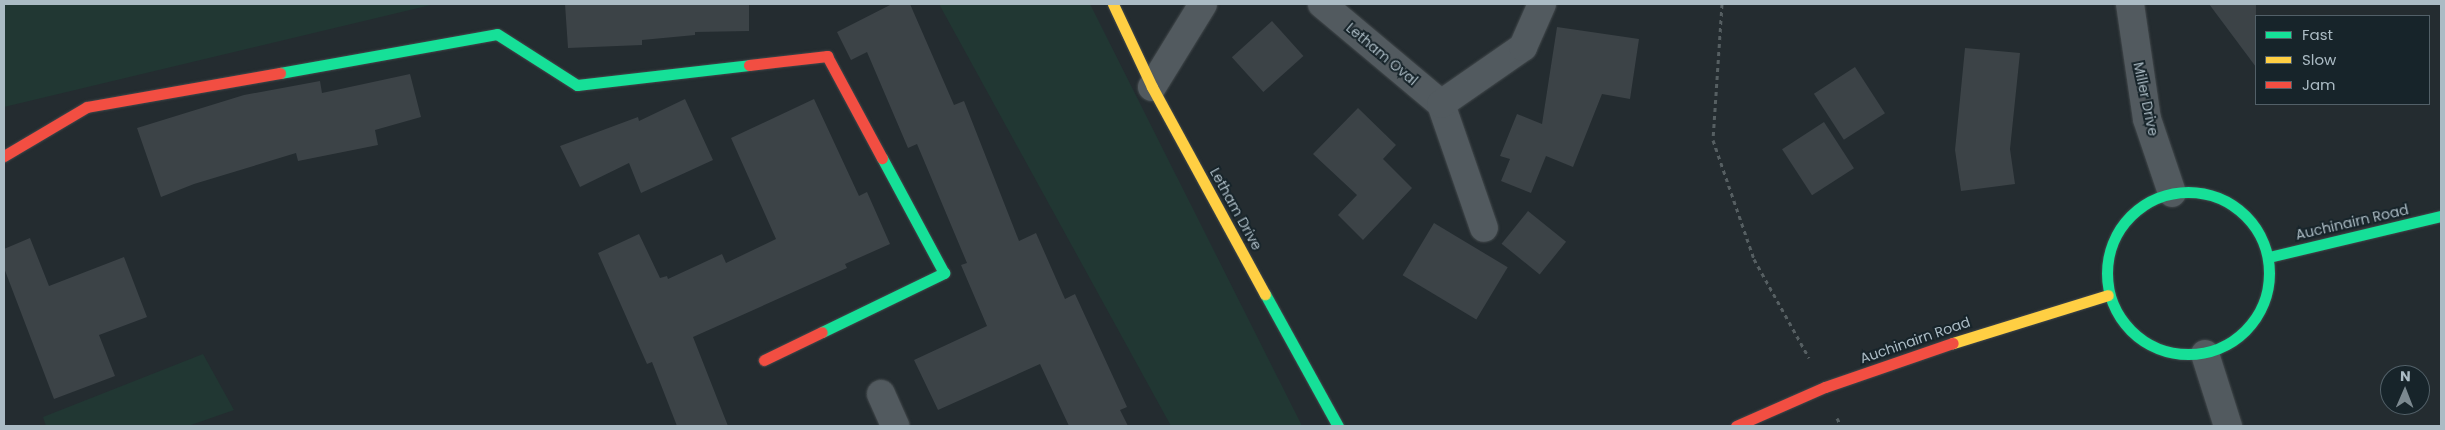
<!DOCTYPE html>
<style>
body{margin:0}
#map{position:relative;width:2445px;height:430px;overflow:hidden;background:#242c30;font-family:Poppins,sans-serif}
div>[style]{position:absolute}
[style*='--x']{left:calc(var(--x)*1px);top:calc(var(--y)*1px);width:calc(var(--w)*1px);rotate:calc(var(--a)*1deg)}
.green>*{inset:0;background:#213733}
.building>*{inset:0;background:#3c4347;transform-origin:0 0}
.path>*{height:3px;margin-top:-1.5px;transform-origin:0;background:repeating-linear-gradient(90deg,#565f62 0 4px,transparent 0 8px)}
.roads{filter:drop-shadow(0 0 1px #42484b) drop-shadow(0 0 1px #42484b)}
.street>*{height:28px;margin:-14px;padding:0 14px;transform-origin:14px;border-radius:14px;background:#525a5f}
.fast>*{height:11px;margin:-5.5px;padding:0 5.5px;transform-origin:5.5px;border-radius:5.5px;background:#16e098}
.fast>.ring{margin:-5.5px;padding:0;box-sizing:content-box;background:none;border:11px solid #16e098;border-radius:50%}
.slow>*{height:11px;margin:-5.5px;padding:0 5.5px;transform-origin:5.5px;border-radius:5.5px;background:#ffcf43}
.jam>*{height:11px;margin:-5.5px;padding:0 5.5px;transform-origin:5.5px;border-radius:5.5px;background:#f24e42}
span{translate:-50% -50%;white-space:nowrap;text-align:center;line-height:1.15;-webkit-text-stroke:4px #17242a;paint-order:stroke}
.street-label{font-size:14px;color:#abbbc4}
.frame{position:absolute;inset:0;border:5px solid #abbbc4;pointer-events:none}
.legend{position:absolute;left:2255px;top:15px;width:175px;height:90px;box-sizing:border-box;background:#17242a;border:1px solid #526068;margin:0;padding:6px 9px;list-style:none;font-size:15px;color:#abbbc4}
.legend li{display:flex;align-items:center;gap:10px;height:25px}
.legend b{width:25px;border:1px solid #526068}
.north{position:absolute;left:2380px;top:365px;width:50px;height:50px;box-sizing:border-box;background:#17242a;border:1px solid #526068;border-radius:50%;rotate:1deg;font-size:14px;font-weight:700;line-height:20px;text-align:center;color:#abbbc4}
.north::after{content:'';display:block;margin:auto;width:18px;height:22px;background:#7c8990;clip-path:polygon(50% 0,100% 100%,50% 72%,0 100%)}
</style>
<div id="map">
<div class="green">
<div style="clip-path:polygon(4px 4px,435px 4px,4px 107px)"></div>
<div style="clip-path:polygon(939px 4px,1090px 4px,1302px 426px,1171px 426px)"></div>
<div style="clip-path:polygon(203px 354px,234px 410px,188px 426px,46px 426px,43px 417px)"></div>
</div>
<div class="building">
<div style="clip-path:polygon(565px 4px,749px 4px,749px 31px,695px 32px,695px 35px,642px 40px,642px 45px,568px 48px)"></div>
<div style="clip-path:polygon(892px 4px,910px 4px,954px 105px,964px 101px,1019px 241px,1036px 233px,1065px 299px,1075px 294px,1127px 407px,1120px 410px,1128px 426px,1069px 426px,1040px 364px,938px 410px,914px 360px,987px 326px,961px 265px,967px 263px,917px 144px,908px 148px,867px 52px,851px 60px,837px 32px)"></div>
<div style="clip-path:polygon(2209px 4px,2256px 4px,2256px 67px)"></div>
<div style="left:1272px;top:21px;width:47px;height:54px;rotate:48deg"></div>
<div style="clip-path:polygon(1557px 27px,1639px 39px,1630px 99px,1602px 94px,1573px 167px,1546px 156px,1531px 193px,1501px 181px,1510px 159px,1500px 156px,1517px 114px,1542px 124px)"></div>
<div style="clip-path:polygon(1965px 48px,2020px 53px,2010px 149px,2015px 184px,1961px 191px,1955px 150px)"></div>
<div style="left:1855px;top:67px;width:55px;height:49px;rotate:57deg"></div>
<div style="clip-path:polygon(410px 74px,421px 117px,375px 130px,378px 145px,298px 161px,296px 153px,194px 184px,161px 197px,137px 128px,244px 95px,320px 81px,322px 93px)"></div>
<div style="clip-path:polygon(685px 99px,713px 160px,641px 193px,629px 163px,580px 187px,560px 146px,638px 117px,639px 121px)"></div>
<div style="clip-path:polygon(814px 99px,859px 196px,867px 192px,890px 244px,845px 264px,847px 268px,693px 337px,728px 426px,677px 426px,652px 362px,647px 364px,598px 253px,639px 234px,660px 278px,667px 276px,668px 279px,722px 254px,726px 263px,776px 239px,731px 138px)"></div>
<div style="clip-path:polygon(1358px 108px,1396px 145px,1383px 159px,1412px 188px,1363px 240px,1338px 215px,1357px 195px,1313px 154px)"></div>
<div style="left:1824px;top:122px;width:55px;height:50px;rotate:57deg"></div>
<div style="left:1528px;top:211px;width:49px;height:42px;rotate:39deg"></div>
<div style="left:1434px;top:223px;width:86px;height:61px;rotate:31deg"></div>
<div style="clip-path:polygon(30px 238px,49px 286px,124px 257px,147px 317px,99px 335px,115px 376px,54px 399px,4px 268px,4px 249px)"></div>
</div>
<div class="path">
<div style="--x:1722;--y:4;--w:136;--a:93.8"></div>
<div style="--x:1713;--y:140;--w:126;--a:71"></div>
<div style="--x:1754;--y:259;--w:113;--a:60.9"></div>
<div style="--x:1837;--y:418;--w:9;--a:63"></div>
</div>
<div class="roads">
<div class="street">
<div style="--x:1322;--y:4;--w:155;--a:40"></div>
<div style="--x:1441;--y:104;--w:131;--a:70.9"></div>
<div style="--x:2130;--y:4;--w:116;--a:81.6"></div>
<div style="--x:2147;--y:119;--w:78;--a:71.3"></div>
<div style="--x:1152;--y:87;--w:97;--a:-58.4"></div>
<div style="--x:1441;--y:104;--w:100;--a:-34.8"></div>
<div style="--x:1523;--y:47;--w:47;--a:-66.2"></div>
<div style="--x:2205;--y:354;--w:76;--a:72.3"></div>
<div style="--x:881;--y:394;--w:35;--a:66"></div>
</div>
<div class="fast">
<div style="--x:280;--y:73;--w:220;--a:-10.2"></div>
<div style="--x:497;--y:34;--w:95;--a:32.5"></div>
<div style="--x:577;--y:85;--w:173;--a:-6.6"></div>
<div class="ring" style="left:2107px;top:192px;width:151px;height:151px"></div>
<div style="--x:2269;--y:257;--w:177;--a:-13.4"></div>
<div style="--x:1265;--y:294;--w:151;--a:61.1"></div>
<div style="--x:822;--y:332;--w:136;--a:-25.8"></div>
<div style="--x:944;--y:273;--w:131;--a:-118.3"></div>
</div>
<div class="slow">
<div style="--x:1113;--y:4;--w:92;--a:64.8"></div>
<div style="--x:1152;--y:87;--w:236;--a:61.4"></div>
<div style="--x:1953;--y:343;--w:162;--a:-17.2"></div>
</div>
<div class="jam">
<div style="--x:749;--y:65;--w:79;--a:-6.6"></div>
<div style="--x:827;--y:56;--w:116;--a:61.7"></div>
<div style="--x:4;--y:156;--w:96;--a:-30.6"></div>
<div style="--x:87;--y:107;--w:196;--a:-10"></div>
<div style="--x:764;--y:360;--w:64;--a:-25.8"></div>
<div style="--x:1736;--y:426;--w:97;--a:-23.7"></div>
<div style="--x:1825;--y:387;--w:135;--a:-19"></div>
</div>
</div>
<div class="street-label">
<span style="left:1382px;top:54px;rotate:40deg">Letham Oval</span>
<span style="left:2146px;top:99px;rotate:78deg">Miller Drive</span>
<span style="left:1236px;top:209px;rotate:61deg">Letham Drive</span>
<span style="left:2352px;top:222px;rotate:-13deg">Auchinairn Road</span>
<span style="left:1915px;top:340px;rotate:-19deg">Auchinairn Road</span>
</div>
<div class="frame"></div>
<ul class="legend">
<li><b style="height:6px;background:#16e098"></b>Fast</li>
<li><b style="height:6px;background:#ffcf43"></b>Slow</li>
<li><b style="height:6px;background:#f24e42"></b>Jam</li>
</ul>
<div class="north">N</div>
</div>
